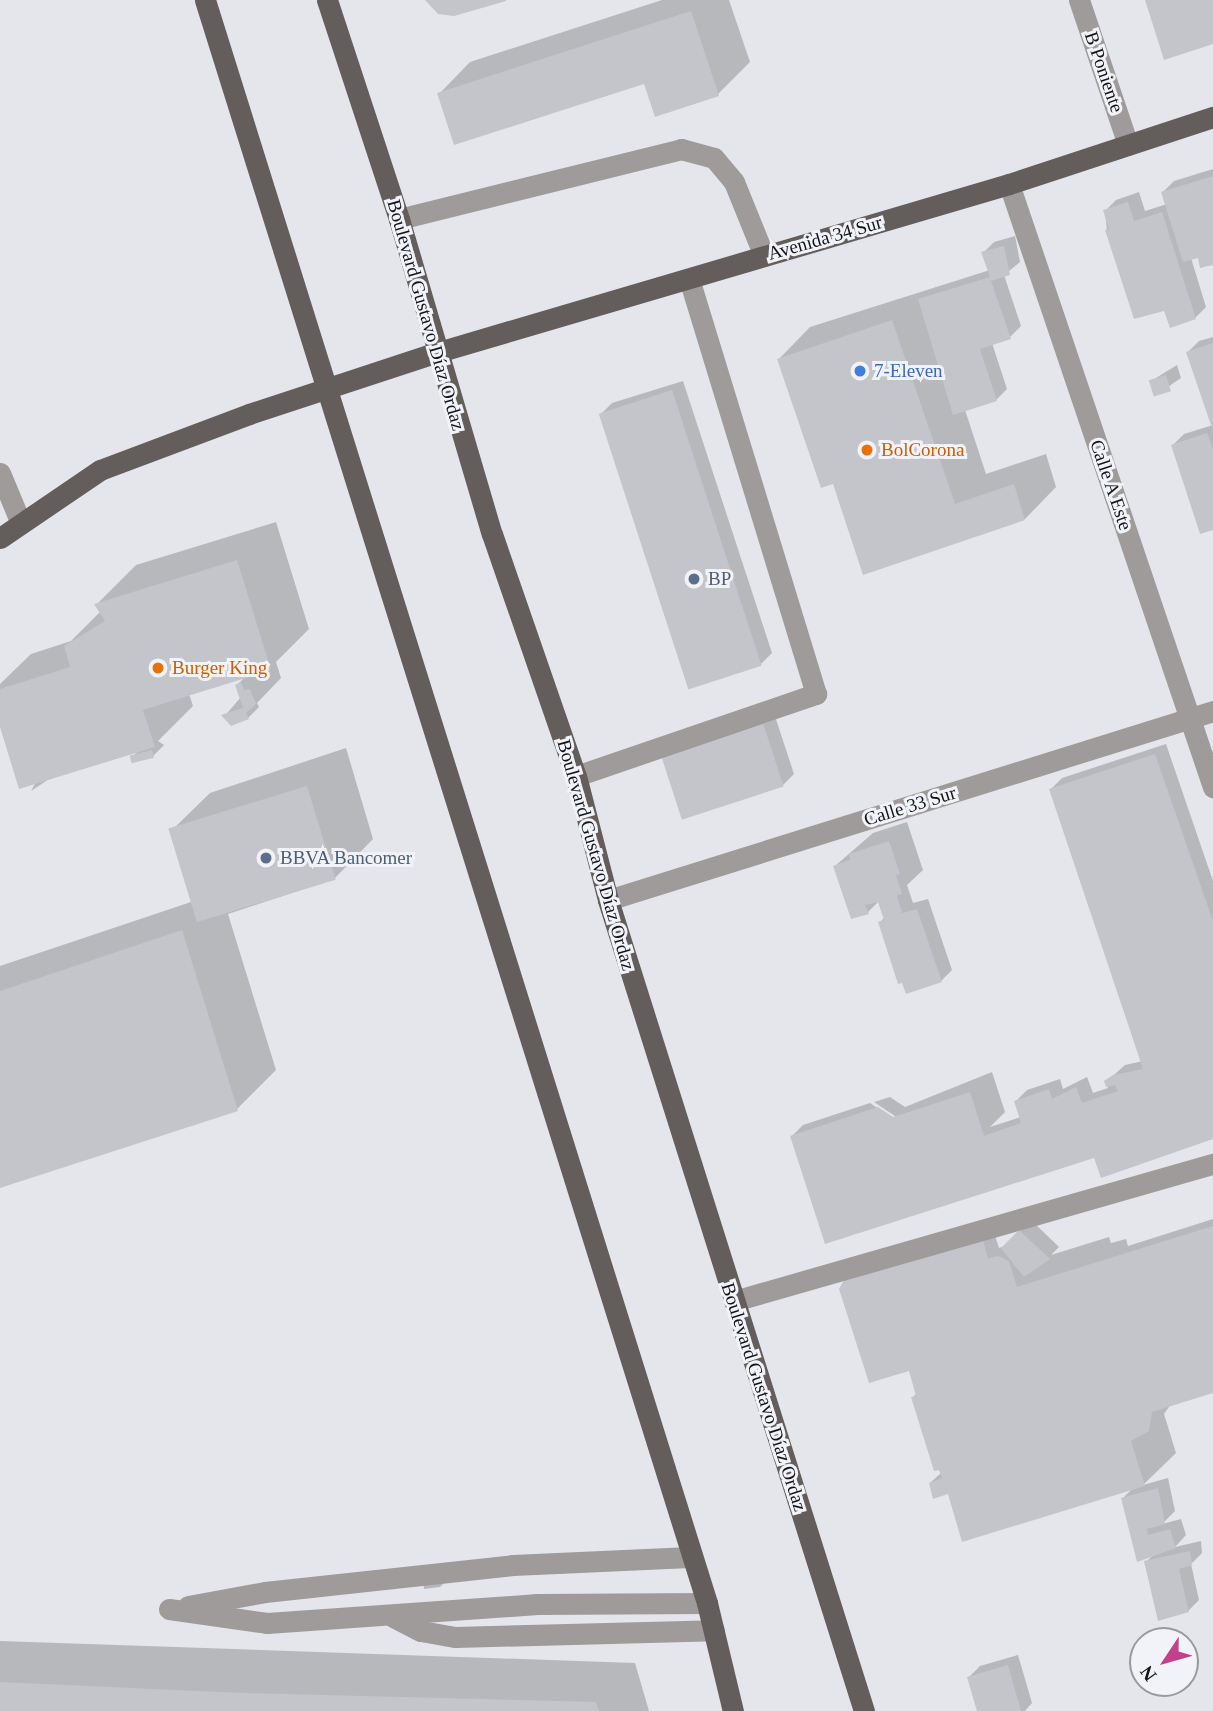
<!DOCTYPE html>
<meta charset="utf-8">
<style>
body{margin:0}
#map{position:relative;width:1213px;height:1711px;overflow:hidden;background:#e5e6eb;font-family:Georgia,serif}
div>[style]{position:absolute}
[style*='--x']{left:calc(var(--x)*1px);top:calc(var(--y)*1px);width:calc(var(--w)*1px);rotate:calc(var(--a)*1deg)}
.shadow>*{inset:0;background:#0003}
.building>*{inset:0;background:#c4c5cb;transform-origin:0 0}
.minor>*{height:21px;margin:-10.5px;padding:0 10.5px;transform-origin:10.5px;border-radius:10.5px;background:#9e9b9a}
.major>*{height:21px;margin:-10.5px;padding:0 10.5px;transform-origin:10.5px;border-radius:10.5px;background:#635e5c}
.dots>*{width:19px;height:19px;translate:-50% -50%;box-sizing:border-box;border:4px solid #f2f3f9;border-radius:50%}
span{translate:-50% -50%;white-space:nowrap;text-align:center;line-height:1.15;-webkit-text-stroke:6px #f2f3f9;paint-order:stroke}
.street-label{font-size:19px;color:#141516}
.shop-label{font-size:19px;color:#366cbe}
.left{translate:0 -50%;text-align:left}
.food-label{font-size:19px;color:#c56008}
.service-label{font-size:19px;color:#4e5e75}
.north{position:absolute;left:1129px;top:1627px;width:70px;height:70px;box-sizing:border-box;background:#f2f3f9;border:2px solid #999a9e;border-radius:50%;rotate:234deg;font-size:19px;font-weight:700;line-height:28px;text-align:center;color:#141516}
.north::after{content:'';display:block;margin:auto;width:24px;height:32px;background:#c1418c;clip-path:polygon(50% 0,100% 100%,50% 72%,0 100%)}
</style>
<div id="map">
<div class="shadow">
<div style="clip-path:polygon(662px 0,729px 0,750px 62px,718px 94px,645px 82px,439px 94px,470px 62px)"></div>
<div style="clip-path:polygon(1213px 169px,1213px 263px,1199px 256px,1191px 258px,1206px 307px,1195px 318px,1165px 309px,1107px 231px,1105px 211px,1116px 200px,1139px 192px,1145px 211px,1167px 204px,1163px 192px,1174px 181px)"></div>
<div style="clip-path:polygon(1015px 236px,1020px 262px,1004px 275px,1021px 326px,1010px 337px,992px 343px,1007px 389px,996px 400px,965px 410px,986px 474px,1046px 454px,1056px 487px,1025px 519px,834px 482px,779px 359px,810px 327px,990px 270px,983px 253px,994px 242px)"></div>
<div style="clip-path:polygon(1213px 337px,1213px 424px,1188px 352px,1199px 341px)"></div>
<div style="clip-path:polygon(1177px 365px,1181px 378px,1156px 395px,1151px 381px)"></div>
<div style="clip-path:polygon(683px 381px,772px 653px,761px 664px,601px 414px,612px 403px)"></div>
<div style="clip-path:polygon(1213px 425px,1213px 528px,1173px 445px,1184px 434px)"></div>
<div style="clip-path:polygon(276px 522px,309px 629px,276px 662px,281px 678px,257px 703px,259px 707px,248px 718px,223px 718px,241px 697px,237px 685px,247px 675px,189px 694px,193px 706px,158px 741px,164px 745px,153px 756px,132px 757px,139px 750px,52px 777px,31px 791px,36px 782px,0 721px,0 684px,31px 654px,71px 641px,101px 611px,97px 604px,136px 565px)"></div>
<div style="clip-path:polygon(773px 710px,794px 774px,783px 785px,683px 818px)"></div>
<div style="clip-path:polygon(1166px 744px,1213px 881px,1213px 1137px,1095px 1156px,792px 1136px,803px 1125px,870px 1103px,893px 1119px,895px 1116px,874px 1102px,890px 1097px,905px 1107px,992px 1072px,1005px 1112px,990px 1127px,1021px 1117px,1016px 1101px,1027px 1090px,1060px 1079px,1063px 1089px,1087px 1077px,1093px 1093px,1108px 1088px,1106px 1082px,1125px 1065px,1143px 1061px,1051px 789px,1062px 778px)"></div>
<div style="clip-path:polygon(346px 748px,373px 839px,334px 879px,228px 914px,276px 1070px,237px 1109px,0 1186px,0 966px,191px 902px,170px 832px,210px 793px)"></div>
<div style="clip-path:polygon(907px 822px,923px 870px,907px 885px,913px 903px,928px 899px,952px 970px,941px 981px,880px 922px,885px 917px,879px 901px,868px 912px,852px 917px,835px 866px,873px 833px)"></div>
<div style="clip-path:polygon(1213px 1219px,1213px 1391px,1171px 1404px,1164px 1414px,1176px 1453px,1143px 1485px,1168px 1478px,1175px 1511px,1162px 1524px,1181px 1519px,1186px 1535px,1175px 1547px,1201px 1541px,1202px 1553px,1191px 1564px,1199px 1600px,1188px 1611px,1146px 1562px,1154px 1554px,1123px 1498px,1134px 1487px,949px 1492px,930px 1483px,942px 1472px,913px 1397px,917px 1393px,910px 1367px,841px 1289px,993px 1229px,999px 1248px,1005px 1246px,1031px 1220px,1059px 1247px,1051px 1255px,1109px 1237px,1111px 1243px,1126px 1239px,1128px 1246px)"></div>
<div style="clip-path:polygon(451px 1576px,440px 1587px,424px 1589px,423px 1582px)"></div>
<div style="clip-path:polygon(0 1641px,635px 1663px,649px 1711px,0 1711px)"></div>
<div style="clip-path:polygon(1018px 1655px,1032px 1703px,1025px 1711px,979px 1711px,969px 1677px,980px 1666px)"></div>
</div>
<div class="building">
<div style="clip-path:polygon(425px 0,506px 0,506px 1px,454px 16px,438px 14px)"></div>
<div style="clip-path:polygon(1145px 0,1213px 0,1213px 44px,1164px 60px)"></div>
<div style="clip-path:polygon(691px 11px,719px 96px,655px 117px,644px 84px,454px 145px,437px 93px)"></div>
<div style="clip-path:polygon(1213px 176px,1213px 265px,1200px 268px,1198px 258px,1183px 262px,1161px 192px)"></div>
<div style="clip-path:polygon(1128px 202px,1134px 221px,1162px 212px,1196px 319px,1170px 328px,1164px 311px,1134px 319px,1105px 230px,1109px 229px,1103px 210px)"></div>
<div style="clip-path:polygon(1004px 246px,1010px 275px,991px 281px,1011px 339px,980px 349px,997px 401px,953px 415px,918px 299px,990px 277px,981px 252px)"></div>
<div style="clip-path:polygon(892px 320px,955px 504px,1014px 484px,1025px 520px,863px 575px,833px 484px,821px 488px,777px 359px)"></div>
<div style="clip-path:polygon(1213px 343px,1213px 428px,1212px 428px,1186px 352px)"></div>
<div style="left:1166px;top:375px;width:17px;height:18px;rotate:73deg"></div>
<div style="left:672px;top:390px;width:290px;height:77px;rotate:72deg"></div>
<div style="clip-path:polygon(1207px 433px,1213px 450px,1213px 530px,1200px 534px,1171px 445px)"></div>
<div style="clip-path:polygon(237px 560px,271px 670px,143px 710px,155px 747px,19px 789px,0 727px,0 689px,70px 667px,64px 646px,105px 621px,94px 604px)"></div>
<div style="clip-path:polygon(241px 682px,244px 690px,250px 689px,256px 704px,246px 713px,249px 719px,231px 726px,221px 715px,243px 708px,235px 685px)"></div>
<div style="left:762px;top:720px;width:70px;height:107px;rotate:72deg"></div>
<div style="left:152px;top:750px;width:8px;height:23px;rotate:76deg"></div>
<div style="clip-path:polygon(1155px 754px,1213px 921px,1213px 1139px,1101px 1178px,1094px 1158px,825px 1244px,790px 1136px,878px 1107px,893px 1117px,970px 1092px,984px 1136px,1021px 1123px,1014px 1101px,1049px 1089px,1052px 1099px,1076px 1087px,1082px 1103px,1118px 1091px,1115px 1085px,1106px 1087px,1104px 1081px,1113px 1075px,1143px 1069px,1049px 789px)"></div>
<div style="left:307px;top:786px;width:98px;height:145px;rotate:73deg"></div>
<div style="clip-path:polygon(889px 841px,900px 874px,896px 875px,902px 894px,897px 895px,902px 913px,917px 909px,942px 982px,906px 994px,902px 983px,898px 984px,878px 922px,884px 920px,878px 902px,865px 905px,869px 914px,851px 919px,833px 866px,850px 860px,849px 854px)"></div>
<div style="clip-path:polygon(182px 930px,238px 1111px,0 1188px,0 991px)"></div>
<div style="clip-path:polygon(1213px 1226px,1213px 1393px,1152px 1412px,1149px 1431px,1131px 1441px,1145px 1486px,962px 1542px,948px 1494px,933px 1499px,929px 1483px,942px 1478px,939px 1470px,934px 1471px,911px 1397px,916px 1396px,909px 1371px,869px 1383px,839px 1289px,846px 1276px,983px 1240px,988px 1258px,998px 1256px,1009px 1261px,1017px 1287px)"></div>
<div style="clip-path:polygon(1019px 1230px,1050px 1259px,1024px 1277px,1001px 1248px)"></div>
<div style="clip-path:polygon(1158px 1488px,1165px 1524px,1147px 1529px,1148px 1535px,1170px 1529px,1176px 1548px,1137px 1562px,1121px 1498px)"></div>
<div style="clip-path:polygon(1190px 1551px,1192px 1565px,1179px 1569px,1189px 1612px,1158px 1621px,1144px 1561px)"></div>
<div style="clip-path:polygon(1008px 1665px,1021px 1711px,977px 1711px,967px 1677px)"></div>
<div style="clip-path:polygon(0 1682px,242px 1693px,596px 1702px,599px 1711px,0 1711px)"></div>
</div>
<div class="minor">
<div style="--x:1079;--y:0;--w:153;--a:71.3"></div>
<div style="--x:1009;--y:184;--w:637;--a:71.31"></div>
<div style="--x:399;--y:219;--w:291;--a:-13.9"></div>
<div style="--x:681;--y:149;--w:34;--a:15"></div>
<div style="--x:714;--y:158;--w:31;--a:50"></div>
<div style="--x:734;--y:182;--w:80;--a:67.9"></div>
<div style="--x:0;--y:473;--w:52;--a:67.4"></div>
<div style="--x:576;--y:776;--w:254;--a:-18.9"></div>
<div style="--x:816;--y:694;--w:434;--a:-107"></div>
<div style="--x:608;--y:900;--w:634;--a:-17.35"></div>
<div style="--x:734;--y:1301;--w:498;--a:-16"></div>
<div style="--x:188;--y:1606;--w:78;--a:-10.3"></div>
<div style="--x:265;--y:1592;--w:249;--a:-6.2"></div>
<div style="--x:513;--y:1565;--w:177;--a:-2.6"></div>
<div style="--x:169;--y:1609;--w:99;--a:8.1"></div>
<div style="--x:267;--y:1623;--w:271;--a:-4"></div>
<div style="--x:537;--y:1604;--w:170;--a:-0.3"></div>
<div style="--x:393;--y:1617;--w:31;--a:27"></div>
<div style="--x:421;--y:1631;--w:35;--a:10"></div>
<div style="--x:455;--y:1637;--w:259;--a:-1.5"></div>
</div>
<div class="major">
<div style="--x:205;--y:0;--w:1680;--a:72.61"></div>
<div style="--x:707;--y:1603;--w:111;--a:76.5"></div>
<div style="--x:327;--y:0;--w:231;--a:71.8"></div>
<div style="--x:399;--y:219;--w:328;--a:73.6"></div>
<div style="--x:492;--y:534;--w:256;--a:70.9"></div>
<div style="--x:576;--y:776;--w:128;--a:75.5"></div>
<div style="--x:608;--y:900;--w:850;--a:72.48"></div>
<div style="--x:0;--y:538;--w:121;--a:-34.2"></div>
<div style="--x:100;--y:470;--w:159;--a:-20.6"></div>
<div style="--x:249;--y:414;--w:196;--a:-18.2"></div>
<div style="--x:435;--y:353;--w:598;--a:-16.41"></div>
<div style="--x:1009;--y:184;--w:215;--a:-18.2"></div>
</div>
<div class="dots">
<div style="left:860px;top:371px;background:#3f7fe0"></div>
<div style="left:867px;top:450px;background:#e8710a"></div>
<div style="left:694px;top:579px;background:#5c6f8a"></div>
<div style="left:158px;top:668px;background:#e8710a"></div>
<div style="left:266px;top:858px;background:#5c6f8a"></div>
</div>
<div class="street-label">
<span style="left:1104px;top:72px;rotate:71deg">B Poniente</span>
<span style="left:825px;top:238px;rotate:-16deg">Avenida 34 Sur</span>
<span style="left:426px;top:315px;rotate:74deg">Boulevard Gustavo Díaz Ordaz</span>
<span style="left:1111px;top:485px;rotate:71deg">Calle A Este</span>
<span style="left:910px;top:806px;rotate:-17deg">Calle 33 Sur</span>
<span style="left:596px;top:855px;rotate:74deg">Boulevard Gustavo Díaz Ordaz</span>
<span style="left:764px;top:1397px;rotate:72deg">Boulevard Gustavo Díaz Ordaz</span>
</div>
<div class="shop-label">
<span class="left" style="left:874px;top:371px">7-Eleven</span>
</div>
<div class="food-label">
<span class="left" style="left:881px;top:450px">BolCorona</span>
<span class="left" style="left:172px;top:668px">Burger King</span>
</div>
<div class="service-label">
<span class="left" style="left:708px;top:579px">BP</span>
<span class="left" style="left:280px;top:858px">BBVA Bancomer</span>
</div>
<div class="north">N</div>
</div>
